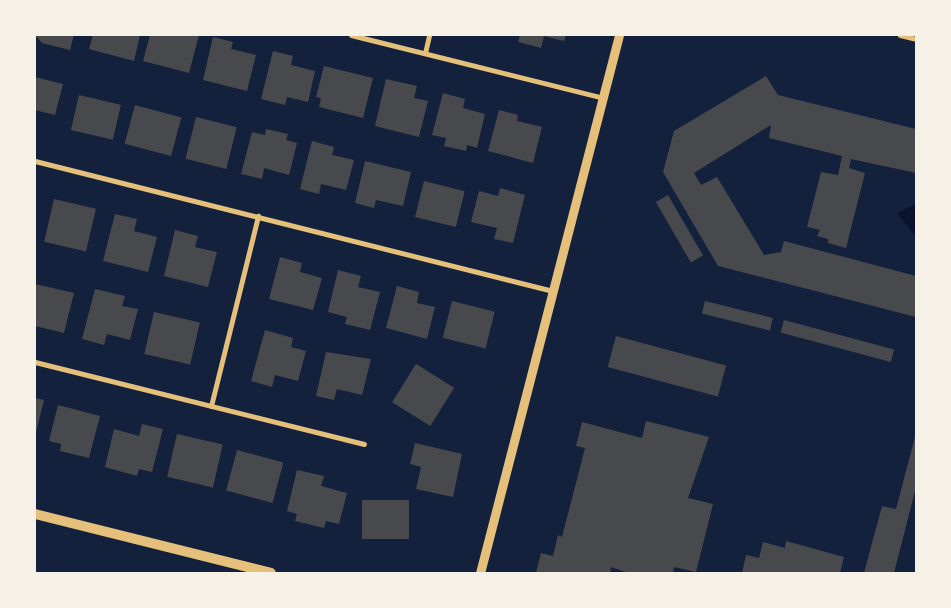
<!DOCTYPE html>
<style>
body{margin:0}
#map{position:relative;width:951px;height:608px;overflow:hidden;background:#14213d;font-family:"Zilla Slab",serif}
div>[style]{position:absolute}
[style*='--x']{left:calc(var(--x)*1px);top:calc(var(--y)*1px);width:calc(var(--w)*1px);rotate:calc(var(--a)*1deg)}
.water>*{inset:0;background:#0b132b}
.building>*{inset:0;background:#48494c;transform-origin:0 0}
.minor>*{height:5px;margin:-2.5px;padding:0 2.5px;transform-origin:2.5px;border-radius:2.5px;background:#e5c07b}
.tertiary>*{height:9px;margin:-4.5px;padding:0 4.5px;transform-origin:4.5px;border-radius:4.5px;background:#e5c07b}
.secondary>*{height:10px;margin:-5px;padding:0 5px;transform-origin:5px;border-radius:5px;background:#e5c07b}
span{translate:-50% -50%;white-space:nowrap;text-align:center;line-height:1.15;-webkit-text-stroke:4.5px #f6f1e7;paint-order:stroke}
.frame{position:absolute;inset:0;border:36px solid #f6f1e7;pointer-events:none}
</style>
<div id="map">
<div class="water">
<div style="clip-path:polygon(916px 204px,916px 237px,897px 213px)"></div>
</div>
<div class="building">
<div style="clip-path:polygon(35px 35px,74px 35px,70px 50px,42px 43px)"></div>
<div style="clip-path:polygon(93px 35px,140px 35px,134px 61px,89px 49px)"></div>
<div style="clip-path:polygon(150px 35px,199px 35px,189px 73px,143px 61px)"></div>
<div style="clip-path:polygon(520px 35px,566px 35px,564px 41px,544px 36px,541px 48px,518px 42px)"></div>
<div style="clip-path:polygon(213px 37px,233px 42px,231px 49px,256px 55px,247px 91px,203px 80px)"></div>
<div style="clip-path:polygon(273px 51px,293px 56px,291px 65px,315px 71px,308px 102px,287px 97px,285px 105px,261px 99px)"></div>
<div style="clip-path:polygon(324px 66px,373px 78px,363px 118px,319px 107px,321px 98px,316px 97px)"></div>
<div style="clip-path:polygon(766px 76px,778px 95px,916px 129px,916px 173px,851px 159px,849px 168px,865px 173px,846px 248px,828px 243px,828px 239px,817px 236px,820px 230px,807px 227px,821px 172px,838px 175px,842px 156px,769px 138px,771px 125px,694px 173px,701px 185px,717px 177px,764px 255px,781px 252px,784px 241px,916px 276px,916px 317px,718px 266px,663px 172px,674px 131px)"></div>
<div style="clip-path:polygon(35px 77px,63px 84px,55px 115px,35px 110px)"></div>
<div style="clip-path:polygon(386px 79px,417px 86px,414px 98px,428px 101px,419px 137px,375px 126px)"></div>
<div style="clip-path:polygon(443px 93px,465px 99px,463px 108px,485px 114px,477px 148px,467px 145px,466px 151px,444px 146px,446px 138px,432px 135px)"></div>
<div style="left:79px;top:95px;width:43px;height:36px;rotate:13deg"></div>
<div style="left:135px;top:105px;width:48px;height:40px;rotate:15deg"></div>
<div style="clip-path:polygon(499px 110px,518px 115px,517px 121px,542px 127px,533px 163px,488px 151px)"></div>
<div style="left:196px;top:117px;width:42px;height:43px;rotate:14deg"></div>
<div style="clip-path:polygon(266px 129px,288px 134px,286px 140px,297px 143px,289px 175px,264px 168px,262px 179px,241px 174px,252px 132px,265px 135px)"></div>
<div style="clip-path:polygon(312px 141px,334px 147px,332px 155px,354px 160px,346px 190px,321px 184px,319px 194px,300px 189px)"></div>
<div style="clip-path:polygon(365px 161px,411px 172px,403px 206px,376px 200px,374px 208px,355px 203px)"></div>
<div style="left:424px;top:181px;width:42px;height:37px;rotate:14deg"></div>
<div style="clip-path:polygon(500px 188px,525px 195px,513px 243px,494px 239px,497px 228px,471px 222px,479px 191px,498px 196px)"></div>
<div style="left:668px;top:195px;width:70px;height:14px;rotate:60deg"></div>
<div style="left:54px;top:199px;width:43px;height:44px;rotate:13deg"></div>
<div style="clip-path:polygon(115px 214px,137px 219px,134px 231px,157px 237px,148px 272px,103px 261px)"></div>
<div style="clip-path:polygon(175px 230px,198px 236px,195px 247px,217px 252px,208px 287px,164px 276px)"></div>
<div style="clip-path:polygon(280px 257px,302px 263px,300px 272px,322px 278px,313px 310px,269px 299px)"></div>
<div style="clip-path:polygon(338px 270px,361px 276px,358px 287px,380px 292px,370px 330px,345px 324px,347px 317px,328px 312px)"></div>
<div style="clip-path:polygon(35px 284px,74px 293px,64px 333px,35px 326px)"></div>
<div style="clip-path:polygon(397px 286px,419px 292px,417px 303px,435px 307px,427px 339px,386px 328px)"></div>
<div style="clip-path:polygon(95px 289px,125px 296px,122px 306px,138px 309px,130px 340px,107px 334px,104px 345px,82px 339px)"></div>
<div style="left:452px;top:301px;width:44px;height:38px;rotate:14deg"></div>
<div style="left:705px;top:301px;width:70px;height:13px;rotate:14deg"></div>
<div style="left:154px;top:312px;width:47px;height:43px;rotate:13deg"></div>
<div style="left:784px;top:320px;width:114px;height:13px;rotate:15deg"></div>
<div style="clip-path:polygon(265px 330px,293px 338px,291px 347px,306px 351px,298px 381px,275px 375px,272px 387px,251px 381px)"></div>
<div style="left:616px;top:336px;width:114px;height:32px;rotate:15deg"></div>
<div style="clip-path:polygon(326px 352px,371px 359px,362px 395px,337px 389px,334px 400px,316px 396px)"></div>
<div style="left:416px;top:364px;width:45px;height:45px;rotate:32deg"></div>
<div style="clip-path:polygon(35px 398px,44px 400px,36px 432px,35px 431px)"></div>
<div style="clip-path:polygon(58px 405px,100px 416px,89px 458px,60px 451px,61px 444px,49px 441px)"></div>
<div style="clip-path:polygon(646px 421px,709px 437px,688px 498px,713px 504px,696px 572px,674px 567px,673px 573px,629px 573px,611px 567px,610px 573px,536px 573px,541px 553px,553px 556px,558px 535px,562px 537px,585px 448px,576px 446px,582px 422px,642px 438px)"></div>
<div style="clip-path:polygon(142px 424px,163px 429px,152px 472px,139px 469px,137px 476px,105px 467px,114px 429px,139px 436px)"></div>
<div style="clip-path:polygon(916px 433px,916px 487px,894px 573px,864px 573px,882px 506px,896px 509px)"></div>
<div style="left:177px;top:434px;width:47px;height:44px;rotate:13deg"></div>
<div style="clip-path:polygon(415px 443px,462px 454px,453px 497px,416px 489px,421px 467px,410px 464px)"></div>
<div style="left:237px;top:450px;width:48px;height:42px;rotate:15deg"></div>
<div style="clip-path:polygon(297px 470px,324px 476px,321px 486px,347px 493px,339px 524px,326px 521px,324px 528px,295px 521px,297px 514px,287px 511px)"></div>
<div style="left:362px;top:500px;width:47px;height:39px"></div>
<div style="clip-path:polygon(786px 541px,844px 557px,840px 573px,742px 573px,746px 555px,759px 558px,763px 542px,785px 548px)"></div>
</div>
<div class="minor">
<div style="--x:351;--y:35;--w:260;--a:14"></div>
<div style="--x:900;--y:35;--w:16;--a:14"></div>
<div style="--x:425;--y:53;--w:18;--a:-77"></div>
<div style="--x:35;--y:161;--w:534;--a:14.09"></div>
<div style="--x:35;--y:362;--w:339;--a:14"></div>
<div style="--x:211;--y:406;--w:196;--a:-76.1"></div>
</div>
<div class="tertiary">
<div style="--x:480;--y:573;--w:556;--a:-75.51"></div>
</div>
<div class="secondary">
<div style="--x:35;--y:514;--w:243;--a:14"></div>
</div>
<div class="frame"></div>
</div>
